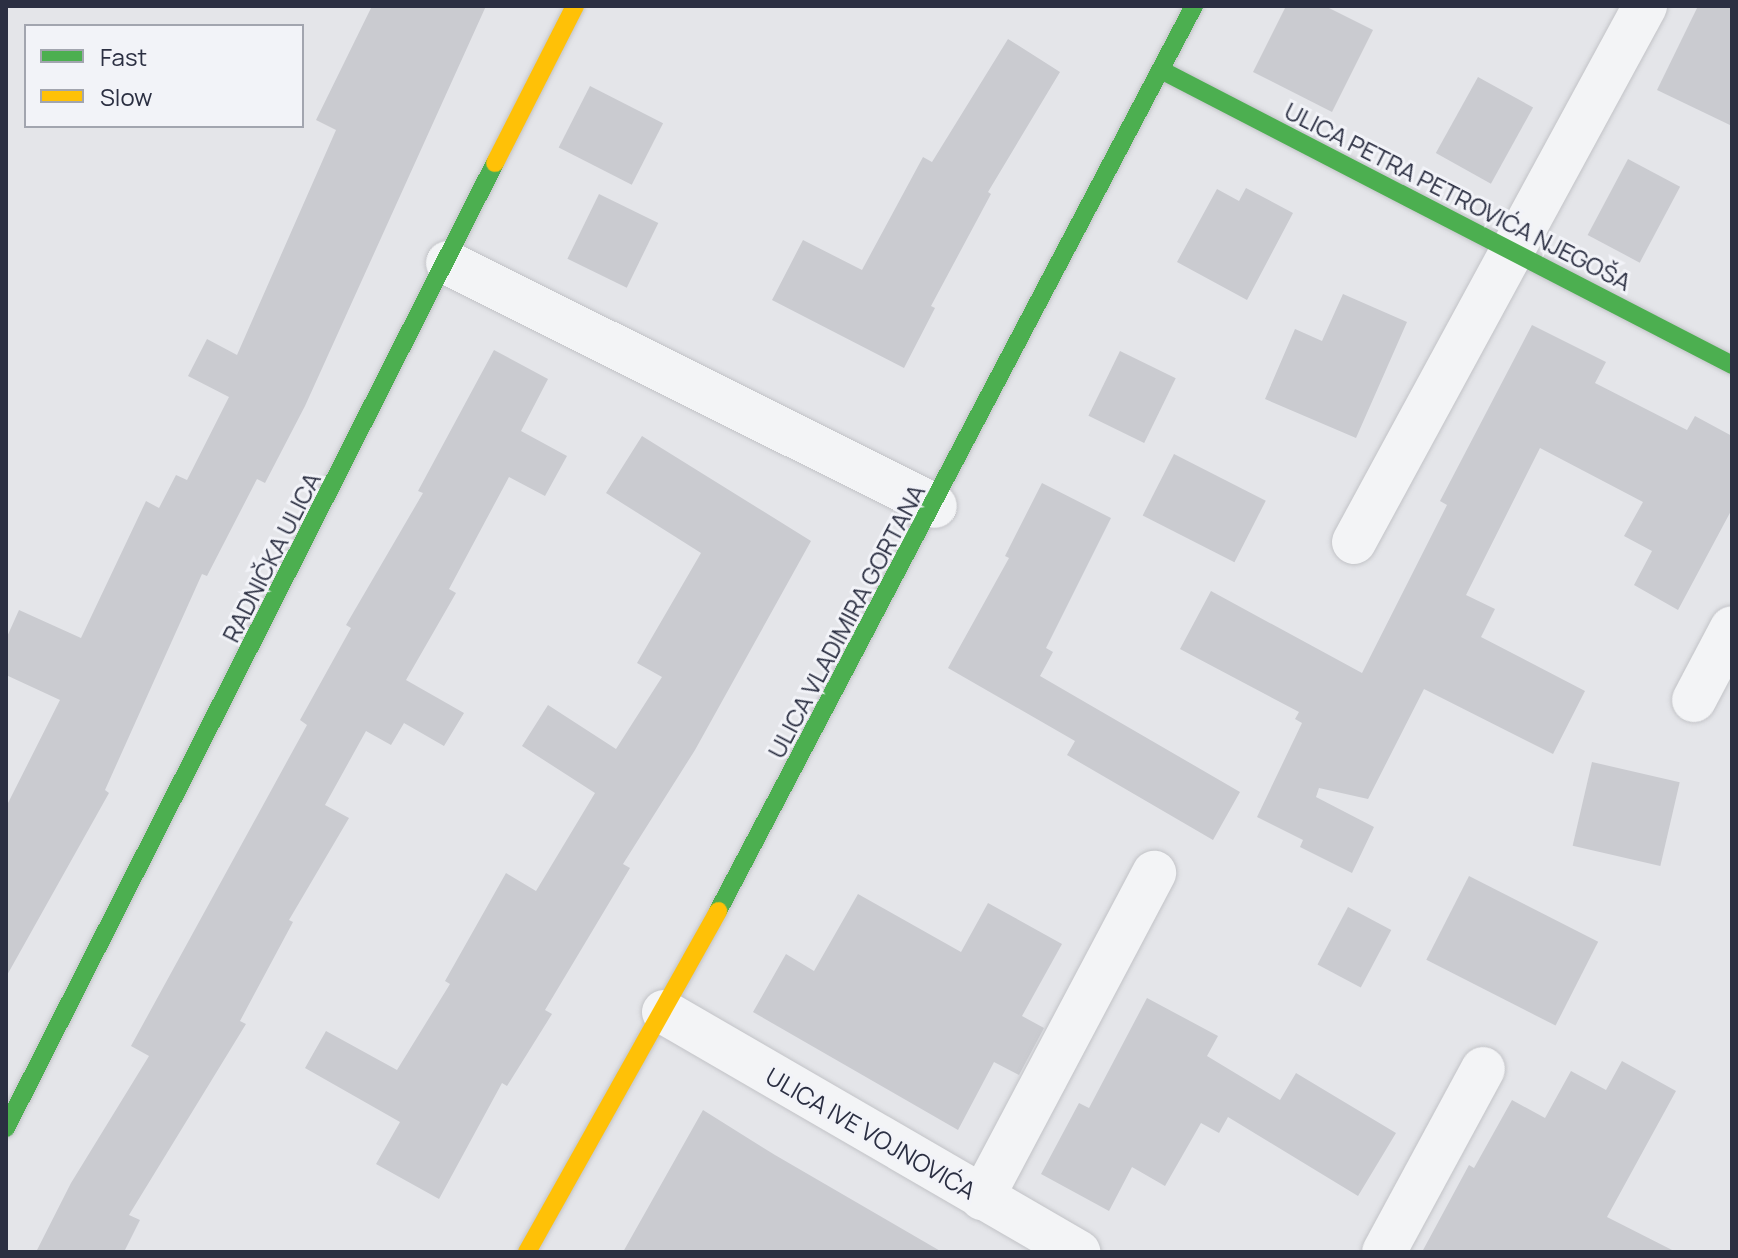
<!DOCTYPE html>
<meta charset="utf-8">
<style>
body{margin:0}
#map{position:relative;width:1738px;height:1258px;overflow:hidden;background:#e4e5e9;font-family:Manrope,sans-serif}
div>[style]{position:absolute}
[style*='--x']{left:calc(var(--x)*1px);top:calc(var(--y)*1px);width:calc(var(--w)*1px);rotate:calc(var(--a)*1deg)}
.building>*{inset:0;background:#cacbd0;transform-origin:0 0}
.roads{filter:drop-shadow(0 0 2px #c2c3c7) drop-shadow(0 0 2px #c2c3c7)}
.street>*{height:44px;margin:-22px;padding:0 22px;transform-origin:22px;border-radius:22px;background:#f3f4f6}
.fast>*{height:18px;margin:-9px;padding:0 9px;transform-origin:9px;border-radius:9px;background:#4caf50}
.slow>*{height:18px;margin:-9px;padding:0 9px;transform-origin:9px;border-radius:9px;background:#ffc107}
span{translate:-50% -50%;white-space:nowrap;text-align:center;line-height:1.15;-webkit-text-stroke:6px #f2f3f8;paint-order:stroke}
.street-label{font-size:24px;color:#2b2f42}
.frame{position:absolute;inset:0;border:8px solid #2b2f42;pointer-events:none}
.legend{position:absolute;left:24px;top:24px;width:280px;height:104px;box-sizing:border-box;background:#f2f3f8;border:2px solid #a2a5af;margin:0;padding:10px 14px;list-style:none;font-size:24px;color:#2b2f42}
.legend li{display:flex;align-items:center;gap:16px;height:40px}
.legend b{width:40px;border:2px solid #a2a5af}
</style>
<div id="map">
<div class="building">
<div style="clip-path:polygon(372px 6px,486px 6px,305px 406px,265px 483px,257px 479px,207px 576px,202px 574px,105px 790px,109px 793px,6px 977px,6px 807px,60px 700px,6px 675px,6px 639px,19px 610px,81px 638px,146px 501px,159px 508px,176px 475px,187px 480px,229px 397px,188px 376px,207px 339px,237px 355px,336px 130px,316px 120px)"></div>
<div style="clip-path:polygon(1286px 6px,1325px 6px,1373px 30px,1332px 112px,1253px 72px)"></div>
<div style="clip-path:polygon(1698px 6px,1732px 6px,1732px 126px,1657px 90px)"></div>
<div style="clip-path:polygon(1008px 39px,1060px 72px,988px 192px,991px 194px,931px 306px,935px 308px,904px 368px,772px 300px,803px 240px,862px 270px,923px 157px,932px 162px)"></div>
<div style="left:1478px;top:77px;width:63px;height:87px;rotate:29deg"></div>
<div style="left:590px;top:86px;width:82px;height:69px;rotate:27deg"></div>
<div style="left:1628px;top:159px;width:59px;height:86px;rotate:28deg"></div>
<div style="clip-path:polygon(1246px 188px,1293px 213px,1247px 300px,1177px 262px,1217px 189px,1239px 201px)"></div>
<div style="left:599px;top:194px;width:66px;height:72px;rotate:26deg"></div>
<div style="clip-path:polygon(1343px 294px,1407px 322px,1356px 438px,1265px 399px,1295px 329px,1322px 341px)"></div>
<div style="clip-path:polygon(1532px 325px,1606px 362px,1595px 383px,1687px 430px,1695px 416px,1732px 436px,1732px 509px,1678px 610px,1634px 585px,1652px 551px,1624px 536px,1643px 502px,1540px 448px,1466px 595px,1495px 609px,1481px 637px,1585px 691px,1553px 754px,1424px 689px,1368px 799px,1319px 788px,1316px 797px,1374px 827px,1352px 873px,1300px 847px,1303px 840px,1257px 817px,1302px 723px,1295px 719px,1299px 712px,1180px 649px,1211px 591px,1362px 673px,1447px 505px,1440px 501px)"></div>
<div style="clip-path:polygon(494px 350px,548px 379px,521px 431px,567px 456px,545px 496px,509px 477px,449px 589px,456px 593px,406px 680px,464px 713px,444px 746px,404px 723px,391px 745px,366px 731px,325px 805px,349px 818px,289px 920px,293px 922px,240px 1021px,246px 1024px,129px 1215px,140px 1220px,124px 1252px,36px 1252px,71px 1183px,149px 1056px,131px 1046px,307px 725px,300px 720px,351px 628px,346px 625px,423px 493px,418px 491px)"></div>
<div style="left:1120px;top:351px;width:62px;height:72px;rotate:26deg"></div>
<div style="clip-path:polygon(642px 436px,811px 541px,695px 750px,623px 864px,630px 868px,545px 1010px,552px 1014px,507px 1086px,502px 1083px,439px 1199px,376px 1164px,400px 1122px,305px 1068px,326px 1031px,397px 1070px,450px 984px,445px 981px,506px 873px,536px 891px,595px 793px,522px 746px,548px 705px,616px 749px,662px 677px,637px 663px,701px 553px,606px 493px)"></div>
<div style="left:1174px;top:454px;width:103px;height:69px;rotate:27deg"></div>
<div style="clip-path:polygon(1042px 483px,1111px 518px,1046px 648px,1053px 652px,1040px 676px,1240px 792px,1213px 840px,1067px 755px,1075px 741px,948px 668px,1009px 558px,1005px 556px)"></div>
<div style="left:1592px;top:762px;width:90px;height:86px;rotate:13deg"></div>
<div style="left:1469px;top:876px;width:145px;height:94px;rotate:27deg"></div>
<div style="clip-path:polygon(858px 894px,961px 952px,988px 903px,1062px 944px,1022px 1016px,1044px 1028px,1019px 1075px,994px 1062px,958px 1130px,753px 1012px,786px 954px,814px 971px)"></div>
<div style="left:1348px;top:907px;width:49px;height:65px;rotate:28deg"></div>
<div style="clip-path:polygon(1147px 998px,1218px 1036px,1207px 1056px,1280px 1100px,1296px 1073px,1396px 1133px,1358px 1196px,1228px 1117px,1219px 1133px,1201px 1123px,1165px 1186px,1132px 1167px,1109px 1211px,1041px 1174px,1079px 1103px,1089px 1108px)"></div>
<div style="clip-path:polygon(1622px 1061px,1676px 1091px,1607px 1217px,1676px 1252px,1422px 1252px,1469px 1165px,1474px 1168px,1512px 1100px,1545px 1118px,1571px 1071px,1606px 1090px)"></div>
<div style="clip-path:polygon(703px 1110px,775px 1155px,942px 1252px,623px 1252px)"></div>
</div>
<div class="roads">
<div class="street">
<div style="--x:448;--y:263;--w:544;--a:26.52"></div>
<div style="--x:1354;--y:542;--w:610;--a:-61.5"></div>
<div style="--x:1694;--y:700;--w:81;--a:-62.2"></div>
<div style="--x:664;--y:1012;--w:479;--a:30.1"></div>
<div style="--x:982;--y:1198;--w:368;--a:-62.1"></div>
<div style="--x:1384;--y:1252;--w:208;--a:-61.6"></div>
</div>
<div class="fast">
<div style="--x:1161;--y:70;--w:643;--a:27.32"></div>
<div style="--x:718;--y:911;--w:1023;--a:-62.26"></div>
<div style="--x:6;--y:1128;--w:1082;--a:-63.13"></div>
</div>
<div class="slow">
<div style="--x:495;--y:163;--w:176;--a:-63"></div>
<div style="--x:527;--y:1252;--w:391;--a:-60.7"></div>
</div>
</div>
<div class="street-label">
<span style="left:1458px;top:196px;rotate:27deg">ULICA PETRA PETROVIĆA NJEGOŠA</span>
<span style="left:271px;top:557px;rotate:-63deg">RADNIČKA ULICA</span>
<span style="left:846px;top:621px;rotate:-62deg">ULICA VLADIMIRA GORTANA</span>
<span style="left:871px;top:1133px;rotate:30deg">ULICA IVE VOJNOVIĆA</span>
</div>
<div class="frame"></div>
<ul class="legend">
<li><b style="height:10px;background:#4caf50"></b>Fast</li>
<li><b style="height:10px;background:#ffc107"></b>Slow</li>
</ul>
</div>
